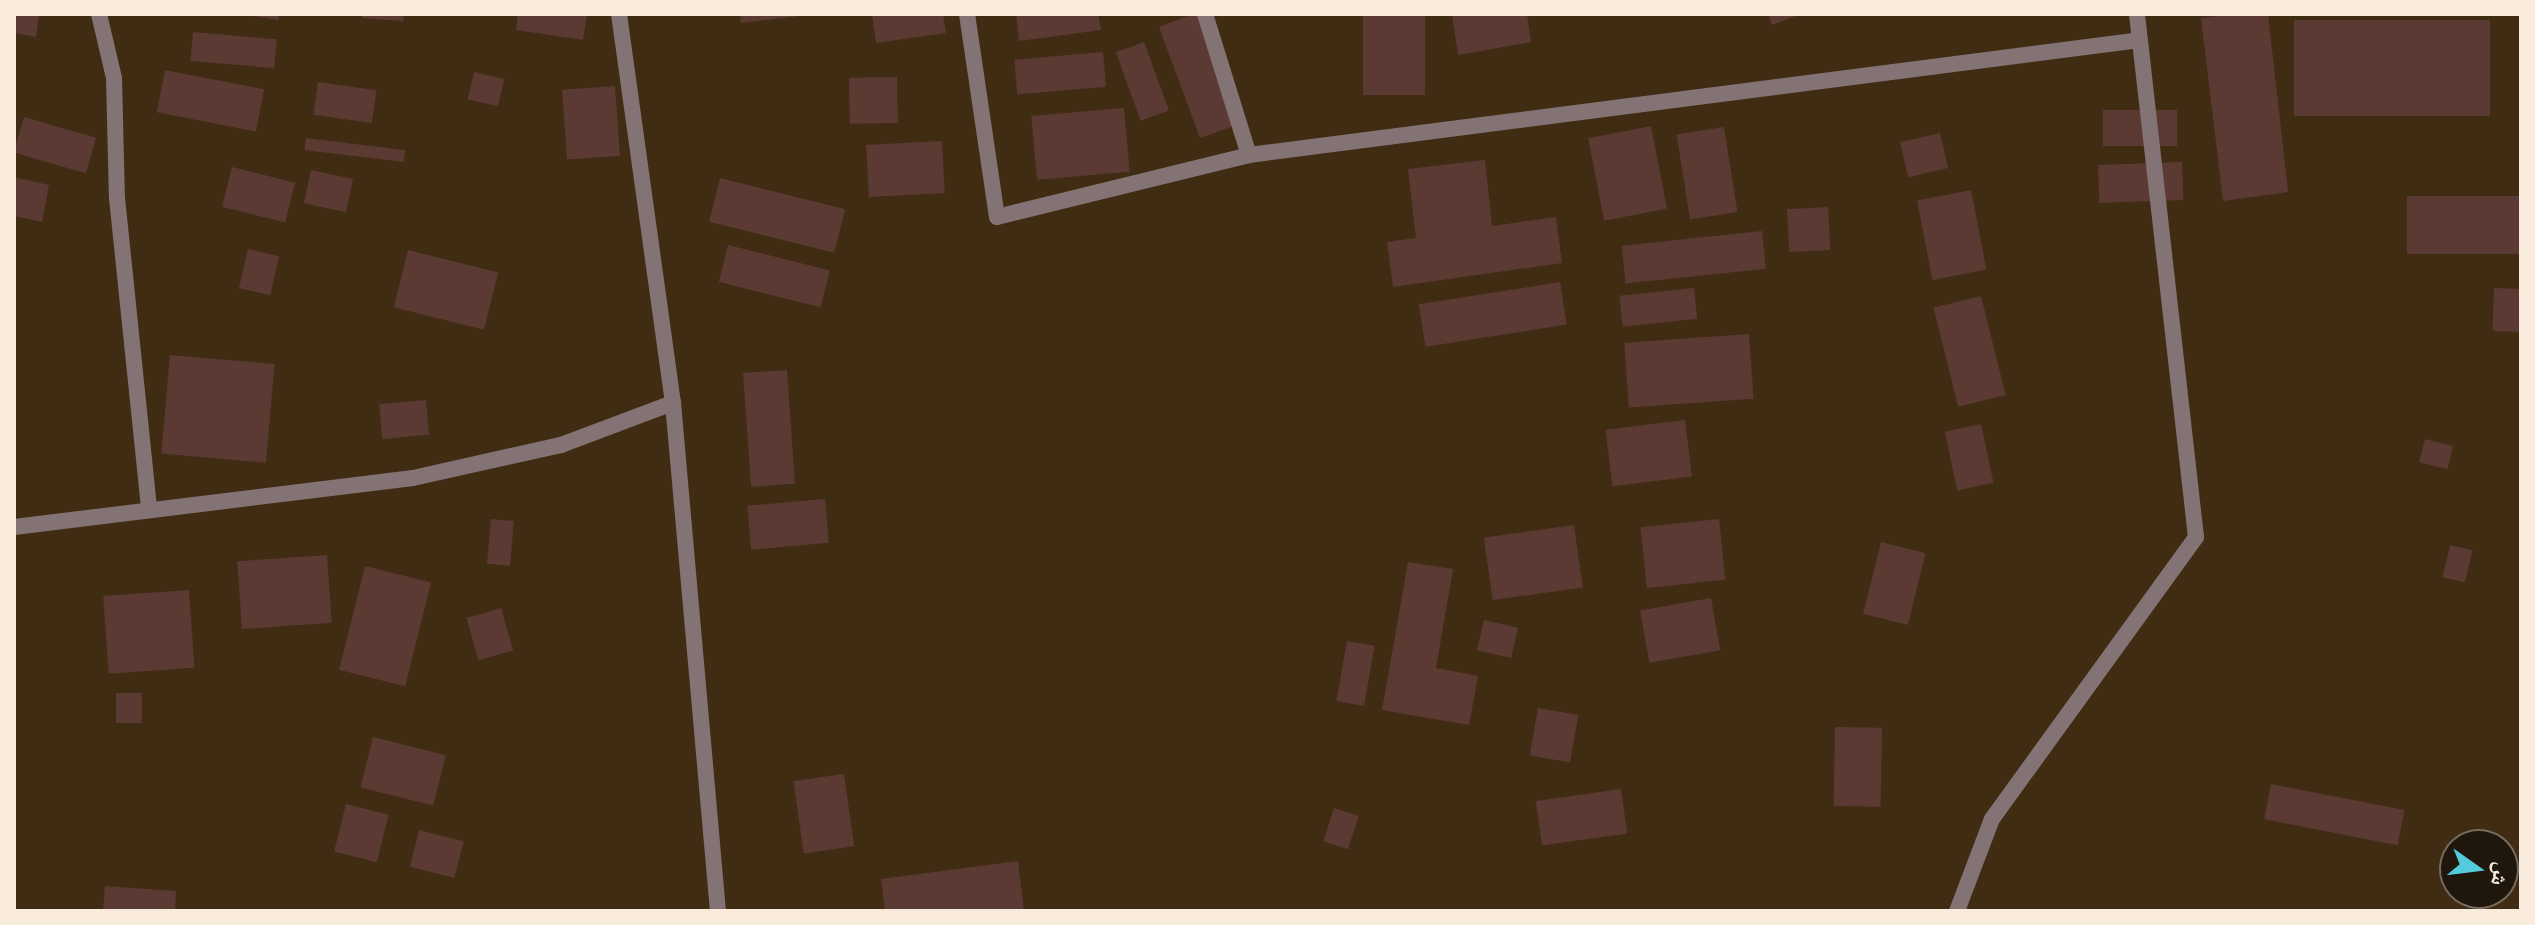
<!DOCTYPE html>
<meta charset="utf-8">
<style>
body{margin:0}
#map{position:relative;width:2535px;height:925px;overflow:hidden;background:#402c12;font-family:"Fira Sans Condensed","Noto Naskh Arabic",sans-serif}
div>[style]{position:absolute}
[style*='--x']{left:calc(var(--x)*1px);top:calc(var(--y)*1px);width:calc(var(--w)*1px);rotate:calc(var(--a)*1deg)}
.building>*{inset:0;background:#5b3a34;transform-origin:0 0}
.street>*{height:16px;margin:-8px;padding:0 8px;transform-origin:8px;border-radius:8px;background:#847375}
span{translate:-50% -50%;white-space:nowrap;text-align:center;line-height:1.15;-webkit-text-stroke:8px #1f160c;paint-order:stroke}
.frame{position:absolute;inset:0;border:16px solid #f8ebdc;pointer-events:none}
.north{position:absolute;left:2439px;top:829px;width:80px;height:80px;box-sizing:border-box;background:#1f160c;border:2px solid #766b5f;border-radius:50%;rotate:104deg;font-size:22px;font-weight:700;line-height:32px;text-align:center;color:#f8ebdc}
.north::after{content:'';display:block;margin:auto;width:28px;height:36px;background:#53cbdb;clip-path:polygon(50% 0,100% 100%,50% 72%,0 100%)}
</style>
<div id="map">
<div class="building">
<div style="clip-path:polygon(14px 14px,39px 14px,36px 37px,14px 33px)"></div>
<div style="clip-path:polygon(243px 14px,279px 14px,278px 20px)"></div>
<div style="clip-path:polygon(362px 14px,404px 14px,403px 21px,362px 18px)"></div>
<div style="clip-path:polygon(518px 14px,587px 14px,583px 40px,516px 30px)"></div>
<div style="clip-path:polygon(740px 14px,799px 14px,800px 16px,741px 23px)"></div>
<div style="clip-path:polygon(872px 14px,943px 14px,946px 33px,876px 43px)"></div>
<div style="clip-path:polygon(1016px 14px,1098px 14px,1101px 30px,1019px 41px)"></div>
<div style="clip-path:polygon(1193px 14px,1206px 14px,1245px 122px,1200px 138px,1159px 27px)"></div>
<div style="left:1363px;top:14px;width:62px;height:81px"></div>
<div style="clip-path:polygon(1452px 14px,1527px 14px,1531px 42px,1458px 55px)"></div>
<div style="clip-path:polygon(1768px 14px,1801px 14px,1772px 25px)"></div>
<div style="clip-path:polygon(2237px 14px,2268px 14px,2288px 192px,2223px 201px,2201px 18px)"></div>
<div style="left:2294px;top:20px;width:196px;height:96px"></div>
<div style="left:193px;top:32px;width:84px;height:29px;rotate:5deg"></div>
<div style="left:1144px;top:42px;width:73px;height:30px;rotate:70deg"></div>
<div style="left:1103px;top:52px;width:35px;height:89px;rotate:85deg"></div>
<div style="left:165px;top:70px;width:101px;height:43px;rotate:11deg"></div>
<div style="left:474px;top:72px;width:31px;height:28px;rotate:13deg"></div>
<div style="left:897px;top:77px;width:46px;height:48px;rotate:89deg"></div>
<div style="left:318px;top:82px;width:59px;height:33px;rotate:8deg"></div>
<div style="left:615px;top:86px;width:70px;height:53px;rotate:86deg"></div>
<div style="left:1124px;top:108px;width:64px;height:93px;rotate:85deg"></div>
<div style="left:2177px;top:110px;width:36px;height:74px;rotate:90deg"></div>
<div style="left:24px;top:117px;width:75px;height:37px;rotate:16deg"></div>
<div style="left:1651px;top:126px;width:84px;height:64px;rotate:79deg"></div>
<div style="left:1724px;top:127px;width:86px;height:48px;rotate:81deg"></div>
<div style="left:1940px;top:133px;width:36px;height:41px;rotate:77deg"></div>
<div style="left:306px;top:138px;width:100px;height:12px;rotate:7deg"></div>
<div style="left:942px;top:141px;width:52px;height:76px;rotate:87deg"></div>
<div style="clip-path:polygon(1485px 160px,1492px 226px,1556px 217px,1562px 263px,1393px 287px,1387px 242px,1416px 238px,1408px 169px)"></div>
<div style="left:2182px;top:162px;width:38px;height:84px;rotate:88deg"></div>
<div style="left:232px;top:167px;width:65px;height:41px;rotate:14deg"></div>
<div style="left:311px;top:170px;width:43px;height:34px;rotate:12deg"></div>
<div style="clip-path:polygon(14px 177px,49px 185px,42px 222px,14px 216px)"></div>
<div style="left:720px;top:178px;width:129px;height:45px;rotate:14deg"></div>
<div style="left:1971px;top:190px;width:81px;height:55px;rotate:79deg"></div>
<div style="left:2521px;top:196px;width:58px;height:114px;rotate:90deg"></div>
<div style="left:1828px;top:207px;width:43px;height:41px;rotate:87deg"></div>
<div style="left:1762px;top:231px;width:38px;height:141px;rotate:84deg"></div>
<div style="left:728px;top:245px;width:105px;height:38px;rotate:14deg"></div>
<div style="left:248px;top:249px;width:32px;height:40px;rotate:13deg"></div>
<div style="left:408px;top:250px;width:93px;height:59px;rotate:14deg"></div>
<div style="left:1560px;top:282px;width:43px;height:143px;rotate:81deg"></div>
<div style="left:1694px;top:288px;width:31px;height:75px;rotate:84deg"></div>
<div style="left:2494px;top:288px;width:27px;height:43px;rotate:2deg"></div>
<div style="left:1981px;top:296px;width:102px;height:49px;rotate:76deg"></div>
<div style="left:1749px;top:334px;width:65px;height:125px;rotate:86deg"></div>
<div style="left:170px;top:355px;width:105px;height:99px;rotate:5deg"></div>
<div style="left:787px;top:370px;width:114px;height:44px;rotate:86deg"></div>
<div style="left:426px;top:400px;width:35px;height:47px;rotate:85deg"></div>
<div style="left:1685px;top:420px;width:57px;height:80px;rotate:83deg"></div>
<div style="left:1981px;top:424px;width:60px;height:37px;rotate:78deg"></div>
<div style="left:2425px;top:439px;width:29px;height:24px;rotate:14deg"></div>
<div style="left:825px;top:499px;width:44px;height:78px;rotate:85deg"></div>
<div style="left:491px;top:519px;width:23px;height:45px;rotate:5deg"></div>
<div style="left:1719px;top:519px;width:61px;height:79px;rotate:84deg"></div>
<div style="left:1574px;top:525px;width:63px;height:91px;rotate:82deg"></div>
<div style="left:1881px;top:542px;width:46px;height:74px;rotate:14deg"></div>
<div style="left:2450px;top:545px;width:23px;height:33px;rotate:13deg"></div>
<div style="left:327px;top:555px;width:68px;height:90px;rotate:86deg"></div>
<div style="clip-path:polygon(1408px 562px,1453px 569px,1436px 668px,1478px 676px,1469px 725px,1382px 710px)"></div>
<div style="left:365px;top:566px;width:68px;height:107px;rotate:14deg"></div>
<div style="left:189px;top:590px;width:78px;height:86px;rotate:86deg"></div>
<div style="left:1711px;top:598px;width:53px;height:72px;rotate:80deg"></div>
<div style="left:501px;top:608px;width:44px;height:36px;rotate:74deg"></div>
<div style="left:1484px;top:620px;width:35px;height:31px;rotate:13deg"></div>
<div style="left:1347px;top:641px;width:28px;height:61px;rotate:10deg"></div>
<div style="left:116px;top:693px;width:26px;height:30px"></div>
<div style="left:1538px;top:708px;width:41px;height:48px;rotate:10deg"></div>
<div style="left:1835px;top:727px;width:47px;height:79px;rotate:1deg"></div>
<div style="left:373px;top:737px;width:75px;height:52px;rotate:14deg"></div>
<div style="left:844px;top:774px;width:73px;height:51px;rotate:82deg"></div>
<div style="left:2271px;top:784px;width:136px;height:36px;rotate:11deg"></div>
<div style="left:1621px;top:789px;width:45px;height:86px;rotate:82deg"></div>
<div style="left:346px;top:804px;width:44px;height:49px;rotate:14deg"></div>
<div style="left:1334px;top:808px;width:26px;height:35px;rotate:18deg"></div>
<div style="left:419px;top:830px;width:46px;height:38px;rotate:14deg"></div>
<div style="clip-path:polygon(1018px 861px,1024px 911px,885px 911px,881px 879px)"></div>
<div style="clip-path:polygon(105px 886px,176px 891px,175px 911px,103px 911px)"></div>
</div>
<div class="street">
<div style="--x:99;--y:14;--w:66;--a:76.8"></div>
<div style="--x:114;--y:78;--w:120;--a:88.6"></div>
<div style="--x:117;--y:198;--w:314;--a:84.1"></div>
<div style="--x:619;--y:14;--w:393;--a:82.1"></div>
<div style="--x:673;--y:403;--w:510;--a:84.94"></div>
<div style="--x:967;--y:14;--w:205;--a:81.6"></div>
<div style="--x:997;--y:217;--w:260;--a:-13.8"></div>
<div style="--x:1205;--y:14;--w:148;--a:72.7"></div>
<div style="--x:1249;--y:155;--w:898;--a:-7.35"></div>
<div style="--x:14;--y:527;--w:402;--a:-7"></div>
<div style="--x:413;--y:478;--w:152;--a:-12.6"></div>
<div style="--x:561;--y:445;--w:120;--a:-20.6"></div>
<div style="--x:1957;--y:911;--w:98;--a:-69.2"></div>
<div style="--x:1992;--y:819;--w:348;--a:-54.1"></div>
<div style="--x:2196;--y:537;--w:526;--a:-96.44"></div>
</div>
<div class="frame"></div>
<div class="north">ش</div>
</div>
